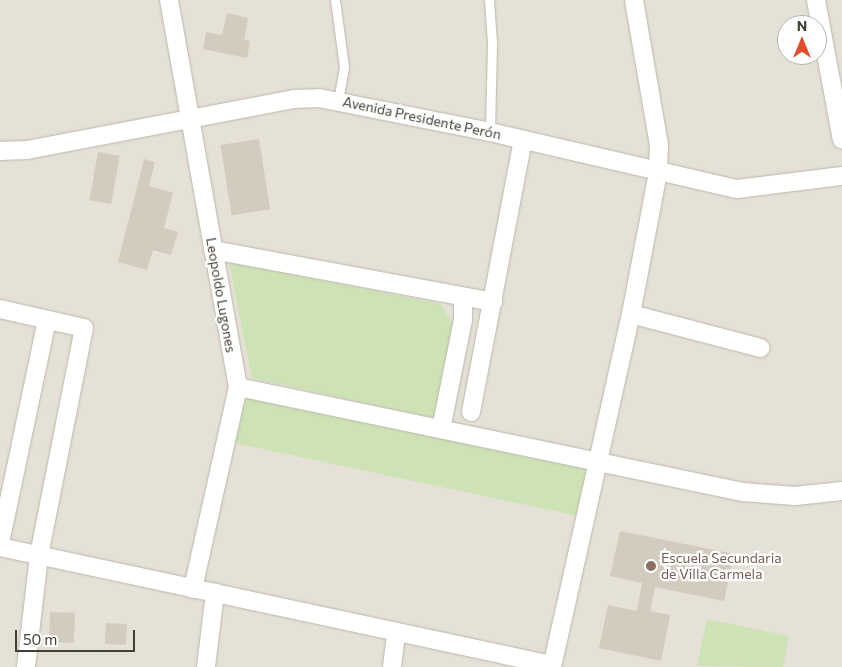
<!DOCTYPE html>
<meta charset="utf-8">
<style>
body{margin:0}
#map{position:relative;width:842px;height:667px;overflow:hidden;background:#f2efe8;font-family:Commissioner,sans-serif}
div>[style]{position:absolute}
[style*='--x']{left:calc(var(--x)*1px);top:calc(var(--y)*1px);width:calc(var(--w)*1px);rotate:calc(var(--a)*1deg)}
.residential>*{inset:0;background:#e5e1d6}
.green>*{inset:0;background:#cde2b5;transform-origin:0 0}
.building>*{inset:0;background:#d2cbbe;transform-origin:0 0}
.roads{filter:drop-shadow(0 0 1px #bcb7ab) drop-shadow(0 0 1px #bcb7ab)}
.lane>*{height:9px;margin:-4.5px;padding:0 4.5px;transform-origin:4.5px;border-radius:4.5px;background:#fff}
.street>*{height:18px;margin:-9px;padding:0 9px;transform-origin:9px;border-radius:9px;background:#fff}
.dots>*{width:14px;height:14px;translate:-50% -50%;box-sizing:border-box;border:2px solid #fff;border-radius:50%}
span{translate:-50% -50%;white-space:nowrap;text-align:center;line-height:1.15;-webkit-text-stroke:4.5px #fff;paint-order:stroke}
.street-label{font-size:14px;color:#454037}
.education-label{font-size:14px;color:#785e54}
.left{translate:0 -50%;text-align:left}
.north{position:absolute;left:777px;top:15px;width:50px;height:50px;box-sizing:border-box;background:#fff;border:1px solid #b5b3af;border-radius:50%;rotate:0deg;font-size:14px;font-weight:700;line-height:20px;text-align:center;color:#454037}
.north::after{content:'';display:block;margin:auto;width:18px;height:22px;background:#e44c2d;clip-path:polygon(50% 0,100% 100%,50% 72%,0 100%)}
.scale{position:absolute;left:15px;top:630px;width:120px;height:22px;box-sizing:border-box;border:2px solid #454037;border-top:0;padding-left:6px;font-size:15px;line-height:18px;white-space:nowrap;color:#454037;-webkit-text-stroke:4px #fff;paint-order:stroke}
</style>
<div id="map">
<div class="residential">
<div style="clip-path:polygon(evenodd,0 0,842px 0,842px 667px,0 667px,0 0,787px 25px,817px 25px,817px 55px,787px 55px,787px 25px)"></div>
</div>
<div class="green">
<div style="clip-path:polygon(229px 262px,441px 304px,453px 325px,435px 418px,252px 378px)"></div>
<div style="left:245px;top:397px;width:349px;height:47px;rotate:12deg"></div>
<div style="clip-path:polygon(707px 619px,789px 636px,783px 667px,697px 666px)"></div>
</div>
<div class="building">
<div style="clip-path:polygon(227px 13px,248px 18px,244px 40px,250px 41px,247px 58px,203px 49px,206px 32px,222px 35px)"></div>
<div style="left:259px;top:139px;width:71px;height:39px;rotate:81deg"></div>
<div style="left:98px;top:152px;width:22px;height:49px;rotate:10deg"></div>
<div style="clip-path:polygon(144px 159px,155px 162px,149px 186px,173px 193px,164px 228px,178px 232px,171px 255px,153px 250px,147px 270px,118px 262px)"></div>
<div style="clip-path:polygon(620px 531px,734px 554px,724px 601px,655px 587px,650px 611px,670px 615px,661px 661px,599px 648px,608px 605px,637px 611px,642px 583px,610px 576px)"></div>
<div style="left:50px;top:612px;width:25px;height:30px;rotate:2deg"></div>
<div style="left:106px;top:623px;width:21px;height:21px;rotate:3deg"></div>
</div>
<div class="roads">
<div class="lane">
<div style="--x:335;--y:0;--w:68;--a:82.3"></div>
<div style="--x:344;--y:67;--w:34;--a:100"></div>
<div style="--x:489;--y:0;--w:43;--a:86"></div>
<div style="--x:492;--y:43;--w:89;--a:91.3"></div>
</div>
<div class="street">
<div style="--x:169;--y:0;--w:393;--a:79.9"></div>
<div style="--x:238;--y:387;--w:207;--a:102.6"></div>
<div style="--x:816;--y:0;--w:142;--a:79.5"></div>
<div style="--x:0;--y:151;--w:27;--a:-2"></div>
<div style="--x:27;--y:150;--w:272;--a:-10.8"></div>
<div style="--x:294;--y:99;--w:25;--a:-2"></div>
<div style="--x:319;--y:98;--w:174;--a:11.2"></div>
<div style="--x:490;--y:132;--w:253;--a:13"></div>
<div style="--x:737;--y:189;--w:106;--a:-7.1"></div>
<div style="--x:213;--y:250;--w:285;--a:10.5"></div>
<div style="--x:0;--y:309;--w:86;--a:12.7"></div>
<div style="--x:84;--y:328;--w:232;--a:101.2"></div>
<div style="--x:39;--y:556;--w:112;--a:96.7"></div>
<div style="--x:631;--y:314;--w:134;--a:14.7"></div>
<div style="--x:238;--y:387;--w:516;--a:11.75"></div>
<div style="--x:743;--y:492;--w:52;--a:4.4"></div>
<div style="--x:795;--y:496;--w:47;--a:-6.1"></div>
<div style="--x:471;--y:412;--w:277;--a:-79.2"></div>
<div style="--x:441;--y:429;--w:111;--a:-78.6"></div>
<div style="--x:463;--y:320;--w:23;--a:-90"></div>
<div style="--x:0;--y:543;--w:228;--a:-78.1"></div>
<div style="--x:0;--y:547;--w:564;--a:12.07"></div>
<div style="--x:206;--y:667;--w:75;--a:-83.1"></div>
<div style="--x:392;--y:667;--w:35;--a:-83"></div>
<div style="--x:552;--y:667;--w:362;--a:-77.4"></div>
<div style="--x:631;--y:314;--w:145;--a:-79.2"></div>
<div style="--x:658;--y:172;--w:27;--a:-88"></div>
<div style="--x:659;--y:145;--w:147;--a:-99.8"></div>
</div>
</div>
<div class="dots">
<div style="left:651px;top:566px;background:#8d6e63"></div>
</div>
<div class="street-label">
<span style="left:422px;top:118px;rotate:12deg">Avenida Presidente Perón</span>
<span style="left:221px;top:295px;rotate:80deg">Leopoldo Lugones</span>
</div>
<div class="education-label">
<span class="left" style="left:661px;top:566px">Escuela Secundaria<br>de Villa Carmela</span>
</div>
<div class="north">N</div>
<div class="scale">50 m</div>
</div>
